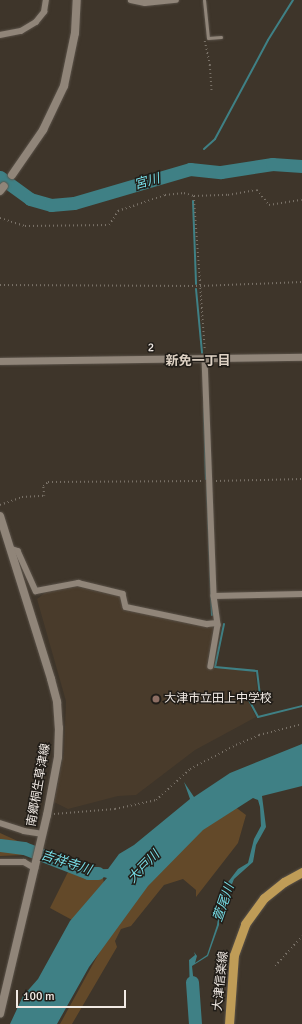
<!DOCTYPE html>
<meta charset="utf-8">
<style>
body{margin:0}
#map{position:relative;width:302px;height:1024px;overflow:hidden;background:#3e352a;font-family:Signika,"Noto Sans JP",sans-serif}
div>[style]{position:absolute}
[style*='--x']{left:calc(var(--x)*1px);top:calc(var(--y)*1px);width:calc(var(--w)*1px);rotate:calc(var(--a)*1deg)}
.built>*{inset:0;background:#493b2b}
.green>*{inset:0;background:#634929}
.water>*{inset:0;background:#3f8085}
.stream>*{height:2px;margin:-1px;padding:0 1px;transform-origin:1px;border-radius:1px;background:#3f8085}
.river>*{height:13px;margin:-6.5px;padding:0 6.5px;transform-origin:6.5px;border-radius:6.5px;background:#3f8085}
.path>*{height:1.5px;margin-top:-0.75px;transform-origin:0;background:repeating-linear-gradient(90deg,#797167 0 1px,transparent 0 4px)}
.roads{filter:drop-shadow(0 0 1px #5a5249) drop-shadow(0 0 1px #5a5249)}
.service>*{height:3px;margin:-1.5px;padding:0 1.5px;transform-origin:1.5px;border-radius:1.5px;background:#908579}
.minor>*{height:5.5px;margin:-2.75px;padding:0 2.75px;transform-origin:2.75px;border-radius:2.75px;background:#908579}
.tertiary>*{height:7px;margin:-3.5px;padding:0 3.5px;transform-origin:3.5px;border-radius:3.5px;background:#908579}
.secondary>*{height:8px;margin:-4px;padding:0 4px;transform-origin:4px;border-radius:4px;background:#908579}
.primary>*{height:9px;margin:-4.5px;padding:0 4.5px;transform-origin:4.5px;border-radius:4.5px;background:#bf9c57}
.dots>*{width:11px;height:11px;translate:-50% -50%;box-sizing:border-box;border:2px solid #211d18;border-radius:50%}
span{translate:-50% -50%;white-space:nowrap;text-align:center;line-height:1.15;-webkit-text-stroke:3px #211d18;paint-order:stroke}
.street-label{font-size:12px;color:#f1eae4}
.poi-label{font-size:12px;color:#f1eae4}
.left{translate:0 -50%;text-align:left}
.water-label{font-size:13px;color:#77dee7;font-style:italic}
.neighbourhood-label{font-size:13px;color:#dfd3c5;font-weight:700}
.scale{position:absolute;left:16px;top:990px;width:110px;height:18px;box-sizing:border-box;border:2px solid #f1eae4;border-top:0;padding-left:5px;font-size:12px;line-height:14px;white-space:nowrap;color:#f1eae4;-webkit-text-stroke:3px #211d18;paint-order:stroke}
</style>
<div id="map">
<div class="built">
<div style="clip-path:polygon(77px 587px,121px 596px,124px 610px,214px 626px,207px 666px,255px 672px,258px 692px,246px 697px,256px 717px,195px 750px,136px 795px,118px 796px,68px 809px,54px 802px,64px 753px,66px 701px,37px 599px,46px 592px)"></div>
</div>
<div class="green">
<div style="clip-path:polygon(234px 806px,246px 815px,238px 843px,196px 897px,196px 890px,183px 879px,164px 885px,131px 926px,121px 929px,115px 941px,117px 947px,72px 1024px,60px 1024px,105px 942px,146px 885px,202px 828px)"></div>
<div style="clip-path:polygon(0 833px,22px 843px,23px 855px,0 856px)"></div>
<div style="clip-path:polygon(83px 868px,103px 878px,105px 888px,74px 921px,50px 908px,69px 870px)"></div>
</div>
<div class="water">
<div style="clip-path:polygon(302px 744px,302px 786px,262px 796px,266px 827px,256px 845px,253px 862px,234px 879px,219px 917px,219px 925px,208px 956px,192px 966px,196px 1003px,190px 994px,189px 960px,195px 955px,194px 952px,197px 956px,195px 963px,207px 955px,217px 925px,222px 890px,238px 869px,248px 863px,254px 839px,261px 826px,260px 807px,258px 800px,253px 798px,203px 830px,148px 886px,89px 967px,57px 1024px,10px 1024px,23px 996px,38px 979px,70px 921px,107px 878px,79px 870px,108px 869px,119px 854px,134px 845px,190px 799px,184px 782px,194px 797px,230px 773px)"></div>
</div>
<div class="stream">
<div style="--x:204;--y:149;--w:15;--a:-42"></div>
<div style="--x:215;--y:139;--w:112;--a:-61.8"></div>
<div style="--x:268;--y:40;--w:47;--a:-58"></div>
<div style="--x:193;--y:201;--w:83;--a:87.9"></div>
<div style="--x:196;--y:289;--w:64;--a:84.6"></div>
<div style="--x:204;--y:404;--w:75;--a:88.5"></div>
<div style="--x:207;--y:485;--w:130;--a:87.8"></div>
<div style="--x:224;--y:624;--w:44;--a:101.8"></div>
<div style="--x:215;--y:667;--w:42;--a:5.4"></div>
<div style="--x:257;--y:671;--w:25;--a:83"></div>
<div style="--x:260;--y:696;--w:12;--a:160"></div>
<div style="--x:249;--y:700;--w:19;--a:62"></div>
<div style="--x:258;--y:717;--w:45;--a:-14"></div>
</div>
<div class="river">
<div style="--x:0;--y:177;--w:37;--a:36"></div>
<div style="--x:30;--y:199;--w:22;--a:16"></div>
<div style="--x:51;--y:205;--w:23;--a:-5"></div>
<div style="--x:74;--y:203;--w:121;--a:-16.3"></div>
<div style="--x:190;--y:169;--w:31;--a:6"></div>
<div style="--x:221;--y:172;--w:52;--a:-8.9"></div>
<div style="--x:272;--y:164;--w:30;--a:4"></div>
<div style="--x:0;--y:845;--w:24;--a:7"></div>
<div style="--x:24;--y:848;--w:69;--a:21.3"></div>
<div style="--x:88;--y:873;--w:10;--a:0"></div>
<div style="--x:192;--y:982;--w:42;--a:85.9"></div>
</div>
<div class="path">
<div style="--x:205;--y:41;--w:25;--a:78"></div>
<div style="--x:210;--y:65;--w:26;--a:86"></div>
<div style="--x:194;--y:196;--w:155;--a:85.9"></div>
<div style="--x:0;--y:218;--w:26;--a:18"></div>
<div style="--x:25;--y:226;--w:84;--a:-0.7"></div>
<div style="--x:109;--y:225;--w:17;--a:-57"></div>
<div style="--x:118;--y:211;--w:50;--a:-18.8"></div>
<div style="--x:165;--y:195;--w:19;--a:-6"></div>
<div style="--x:184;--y:193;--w:10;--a:17"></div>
<div style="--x:194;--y:196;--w:34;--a:-2"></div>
<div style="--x:228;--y:195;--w:29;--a:-10"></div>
<div style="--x:257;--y:190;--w:19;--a:51"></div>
<div style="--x:269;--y:205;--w:33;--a:-9"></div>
<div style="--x:0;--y:285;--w:200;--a:0.3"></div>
<div style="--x:200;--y:286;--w:102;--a:-2.2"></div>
<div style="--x:216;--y:481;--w:86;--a:-1.3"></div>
<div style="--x:0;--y:505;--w:23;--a:-20"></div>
<div style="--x:22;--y:497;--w:22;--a:-3"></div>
<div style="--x:44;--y:496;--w:10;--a:-96"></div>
<div style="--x:43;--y:486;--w:6;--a:-39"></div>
<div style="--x:48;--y:482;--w:156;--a:-0.4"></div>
<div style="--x:54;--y:814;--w:61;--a:-4.7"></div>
<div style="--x:115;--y:809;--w:42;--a:-12.4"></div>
<div style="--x:156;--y:800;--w:46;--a:-42.4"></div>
<div style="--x:190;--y:769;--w:52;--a:-27.6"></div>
<div style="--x:236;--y:745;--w:25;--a:-23"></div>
<div style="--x:259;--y:735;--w:44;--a:-14.3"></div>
<div style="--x:275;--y:966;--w:40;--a:-48"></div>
</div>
<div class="roads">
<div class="service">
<div style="--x:204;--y:0;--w:38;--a:84"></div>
<div style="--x:208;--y:38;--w:13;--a:-4"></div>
</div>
<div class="minor">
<div style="--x:131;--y:0;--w:14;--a:12"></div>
<div style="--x:145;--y:3;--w:31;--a:-6"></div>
<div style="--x:0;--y:35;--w:21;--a:-11"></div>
<div style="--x:21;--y:31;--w:17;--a:-31"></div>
<div style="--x:36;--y:22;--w:13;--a:-51"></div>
<div style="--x:44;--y:12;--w:12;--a:-81"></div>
<div style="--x:205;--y:359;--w:237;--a:87.8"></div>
<div style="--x:214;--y:596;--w:29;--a:82"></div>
<div style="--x:218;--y:625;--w:42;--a:99.7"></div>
<div style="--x:12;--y:549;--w:6;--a:18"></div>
<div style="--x:18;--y:551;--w:44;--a:65.8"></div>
<div style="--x:36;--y:591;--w:43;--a:-10.8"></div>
<div style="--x:78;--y:583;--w:46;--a:13.7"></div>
<div style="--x:123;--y:594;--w:13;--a:77"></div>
<div style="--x:126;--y:607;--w:83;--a:11.9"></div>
<div style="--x:207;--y:624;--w:10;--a:-6"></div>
<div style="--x:214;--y:596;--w:88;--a:-1.3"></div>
<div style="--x:0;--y:823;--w:25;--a:18"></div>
<div style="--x:24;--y:831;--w:19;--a:9"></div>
<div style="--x:0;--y:862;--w:24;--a:0"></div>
<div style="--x:24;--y:862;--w:13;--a:29"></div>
</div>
<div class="tertiary">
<div style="--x:0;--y:361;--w:302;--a:-0.8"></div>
</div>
<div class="secondary">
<div style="--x:12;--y:175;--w:55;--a:-55.4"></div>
<div style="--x:43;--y:130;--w:49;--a:-64.5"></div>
<div style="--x:64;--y:86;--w:54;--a:-78.3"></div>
<div style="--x:75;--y:33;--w:33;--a:-87"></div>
<div style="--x:0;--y:191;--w:6;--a:-51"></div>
<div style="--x:0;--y:516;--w:171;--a:72.6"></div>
<div style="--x:51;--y:679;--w:24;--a:75"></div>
<div style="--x:57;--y:702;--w:26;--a:86"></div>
<div style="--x:59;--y:728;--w:29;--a:92"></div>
<div style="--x:58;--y:757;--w:59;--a:100.7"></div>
<div style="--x:47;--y:815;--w:204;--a:103.3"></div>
</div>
<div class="primary">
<div style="--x:229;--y:1024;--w:69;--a:-85.9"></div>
<div style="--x:234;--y:955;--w:33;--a:-70"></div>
<div style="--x:245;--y:924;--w:32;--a:-54"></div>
<div style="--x:264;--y:898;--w:26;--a:-39"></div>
<div style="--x:284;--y:882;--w:21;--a:-29"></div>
</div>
</div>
<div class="dots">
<div style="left:156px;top:699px;background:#8d6e63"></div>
</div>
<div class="street-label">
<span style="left:151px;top:348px;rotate:-1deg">2</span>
<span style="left:39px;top:785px;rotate:-80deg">南郷桐生草津線</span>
<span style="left:221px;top:981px;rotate:-84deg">大津信楽線</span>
</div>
<div class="poi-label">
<span class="left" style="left:164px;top:699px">大津市立田上中学校</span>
</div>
<div class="water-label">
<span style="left:147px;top:182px;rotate:-16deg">宮川</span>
<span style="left:66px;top:863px;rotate:18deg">吉祥寺川</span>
<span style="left:144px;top:867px;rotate:-46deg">大戸川</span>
<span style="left:224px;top:903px;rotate:-71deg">萱尾川</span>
</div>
<div class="neighbourhood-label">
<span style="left:198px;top:361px">新免一丁目</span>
</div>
<div class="scale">100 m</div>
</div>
